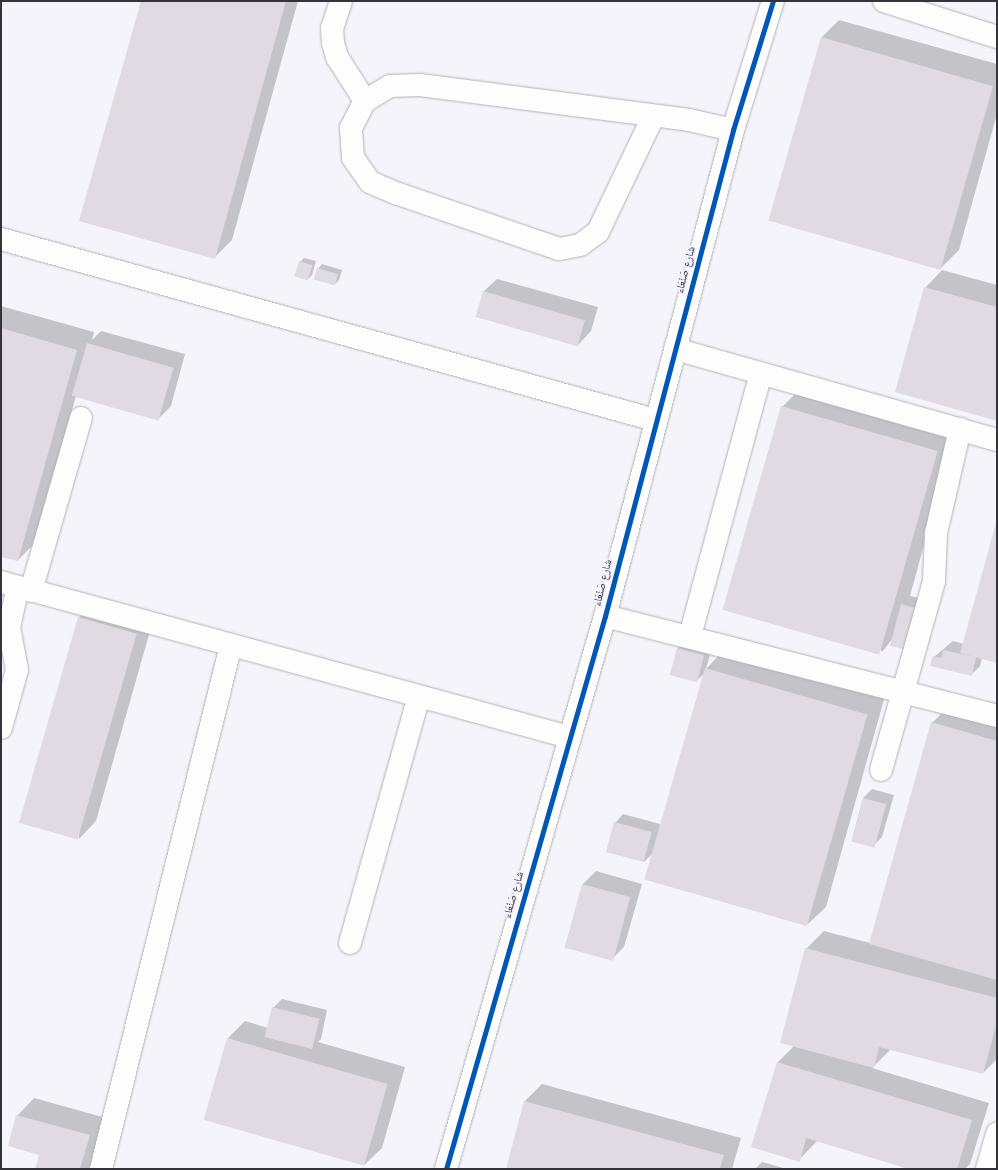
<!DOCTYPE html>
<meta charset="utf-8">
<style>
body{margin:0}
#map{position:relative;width:998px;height:1170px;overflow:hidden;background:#f5f4fb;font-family:"Fira Sans","Noto Naskh Arabic",sans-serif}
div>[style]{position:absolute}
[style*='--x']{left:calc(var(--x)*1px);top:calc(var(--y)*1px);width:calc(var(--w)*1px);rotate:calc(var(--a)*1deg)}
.shadow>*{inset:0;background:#0003}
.building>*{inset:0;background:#e0dae2;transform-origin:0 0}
.roads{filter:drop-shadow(0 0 1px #b2b1b7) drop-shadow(0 0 1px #b2b1b7)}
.minor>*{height:22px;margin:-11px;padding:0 11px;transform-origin:11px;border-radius:11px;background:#fefdfe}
.cycleway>*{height:5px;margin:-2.5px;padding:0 2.5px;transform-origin:2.5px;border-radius:2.5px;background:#0057b8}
span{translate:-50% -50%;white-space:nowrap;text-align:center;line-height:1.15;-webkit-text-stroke:4px #f4f1fe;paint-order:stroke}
.street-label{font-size:11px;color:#34323a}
.frame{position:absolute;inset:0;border:2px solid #34323a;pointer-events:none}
</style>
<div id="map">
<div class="shadow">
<div style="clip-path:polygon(142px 1px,298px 1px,232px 240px,214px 258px)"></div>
<div style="clip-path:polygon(839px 20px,997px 64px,997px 114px,959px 250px,941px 268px,770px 220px,822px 37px)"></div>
<div style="clip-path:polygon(304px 258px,316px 261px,312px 275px,308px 279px,300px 262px)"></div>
<div style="clip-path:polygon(322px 264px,342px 270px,339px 280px,335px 284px,318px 269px)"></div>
<div style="clip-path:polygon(942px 270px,997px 285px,997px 420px,925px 288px)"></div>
<div style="clip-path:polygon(497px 279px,598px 307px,591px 331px,578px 345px,483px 292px)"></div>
<div style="clip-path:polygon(1px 306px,94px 332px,92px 340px,101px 331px,185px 354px,171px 406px,158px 419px,76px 396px,35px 543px,18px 560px,1px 556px)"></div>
<div style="clip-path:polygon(799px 390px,955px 432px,910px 596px,924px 599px,882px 652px,782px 407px)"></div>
<div style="clip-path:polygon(997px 521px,997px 662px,982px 658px,980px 666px,971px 675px,934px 657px,953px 641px,964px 644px)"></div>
<div style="clip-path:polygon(96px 600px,154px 617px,96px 821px,79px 839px,78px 618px)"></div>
<div style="clip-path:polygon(687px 639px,712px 647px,706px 669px,723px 651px,885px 696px,826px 907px,808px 924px,655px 851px,644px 862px,615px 823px,623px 814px,660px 824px,659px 836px,705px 673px,696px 681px,678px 648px)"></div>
<div style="clip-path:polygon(950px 705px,997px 719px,997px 1059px,983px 1073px,891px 1049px,872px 1068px,989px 1103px,970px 1164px,965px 1169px,913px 1169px,817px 1141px,799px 1160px,777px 1063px,794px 1046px,806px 949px,824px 931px,870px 943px,932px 723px)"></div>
<div style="clip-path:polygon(872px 789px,894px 795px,882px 837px,873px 846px,852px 840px,863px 798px)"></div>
<div style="clip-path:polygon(596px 871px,642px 884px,624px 947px,611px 960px,565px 947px,583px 884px)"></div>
<div style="clip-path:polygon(282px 999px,327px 1010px,321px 1039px,318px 1042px,405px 1067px,382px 1148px,364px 1165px,228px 1038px,245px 1021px,268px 1028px,273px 1008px)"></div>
<div style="clip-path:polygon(542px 1084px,741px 1138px,732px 1169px,507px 1169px,525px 1101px)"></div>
<div style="clip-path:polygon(34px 1098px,106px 1118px,92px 1169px,36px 1169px,40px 1154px,17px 1116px)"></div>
<div style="clip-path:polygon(762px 1162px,787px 1169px,755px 1169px)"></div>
</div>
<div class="building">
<div style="clip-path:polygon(141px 1px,286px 1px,215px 259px,79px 221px)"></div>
<div style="left:821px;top:37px;width:179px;height:191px;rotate:16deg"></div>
<div style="left:299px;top:261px;width:14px;height:16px;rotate:17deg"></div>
<div style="left:317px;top:268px;width:22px;height:12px;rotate:16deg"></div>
<div style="clip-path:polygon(924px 287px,997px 307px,997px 421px,895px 392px)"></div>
<div style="left:483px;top:291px;width:106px;height:27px;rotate:16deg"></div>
<div style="clip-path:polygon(1px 328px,77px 350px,18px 561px,1px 557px)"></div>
<div style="left:87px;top:343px;width:90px;height:55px;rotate:16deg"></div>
<div style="left:781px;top:406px;width:163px;height:212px;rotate:16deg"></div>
<div style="clip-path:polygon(997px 519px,997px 663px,960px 653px)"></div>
<div style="left:901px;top:604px;width:16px;height:43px;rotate:15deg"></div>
<div style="left:78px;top:617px;width:61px;height:214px;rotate:16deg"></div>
<div style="left:677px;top:648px;width:28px;height:28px;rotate:15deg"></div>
<div style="clip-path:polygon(943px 650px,976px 657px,972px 676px,930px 666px,933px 656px,941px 658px)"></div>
<div style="left:705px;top:668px;width:169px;height:220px;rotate:16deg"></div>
<div style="clip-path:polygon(931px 722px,997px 741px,997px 980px,869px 944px)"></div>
<div style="left:863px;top:798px;width:24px;height:45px;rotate:15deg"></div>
<div style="left:614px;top:822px;width:39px;height:31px;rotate:15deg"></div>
<div style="left:582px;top:884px;width:50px;height:66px;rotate:15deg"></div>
<div style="clip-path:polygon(805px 948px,997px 998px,997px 1022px,983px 1074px,879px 1047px,874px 1068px,780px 1043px)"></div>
<div style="left:272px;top:1007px;width:49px;height:31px;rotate:14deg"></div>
<div style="left:227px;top:1038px;width:167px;height:85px;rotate:16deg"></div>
<div style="clip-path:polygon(777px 1062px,972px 1120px,957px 1169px,909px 1169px,806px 1138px,800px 1162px,751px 1147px)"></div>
<div style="clip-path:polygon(524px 1101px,724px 1155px,720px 1169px,506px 1169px)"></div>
<div style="clip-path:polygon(16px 1115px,90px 1135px,80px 1169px,35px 1169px,39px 1155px,8px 1146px)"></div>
</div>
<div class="roads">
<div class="minor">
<div style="--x:341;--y:1;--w:28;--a:108"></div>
<div style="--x:332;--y:28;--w:15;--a:86"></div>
<div style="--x:333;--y:43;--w:15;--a:74"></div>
<div style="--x:337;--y:57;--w:52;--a:57.5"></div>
<div style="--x:884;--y:1;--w:119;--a:17.7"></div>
<div style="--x:653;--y:117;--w:127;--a:115.6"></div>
<div style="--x:598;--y:232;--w:22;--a:144"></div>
<div style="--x:580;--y:245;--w:21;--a:169"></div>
<div style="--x:559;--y:249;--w:170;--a:-161.1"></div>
<div style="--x:398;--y:194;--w:30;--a:-157"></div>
<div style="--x:370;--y:182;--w:29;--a:-125"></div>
<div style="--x:353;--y:158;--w:30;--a:-94"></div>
<div style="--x:351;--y:128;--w:30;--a:-63"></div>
<div style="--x:365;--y:101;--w:29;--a:-31"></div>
<div style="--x:390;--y:86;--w:30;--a:-2"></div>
<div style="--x:420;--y:85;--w:271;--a:7.4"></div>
<div style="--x:689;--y:120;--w:45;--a:12.8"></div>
<div style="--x:1;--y:239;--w:679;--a:15.47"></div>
<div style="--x:675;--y:349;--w:335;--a:15.8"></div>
<div style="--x:1;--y:582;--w:589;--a:15.26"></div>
<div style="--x:31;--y:591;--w:180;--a:-73.9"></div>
<div style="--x:605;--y:616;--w:405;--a:14.3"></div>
<div style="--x:690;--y:636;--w:272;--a:-74.9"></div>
<div style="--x:1;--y:728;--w:60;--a:-74.6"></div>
<div style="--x:17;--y:670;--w:44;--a:-100.5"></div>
<div style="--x:9;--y:627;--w:41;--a:-77.3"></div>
<div style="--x:881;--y:770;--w:196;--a:-74.3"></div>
<div style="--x:934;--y:581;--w:48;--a:-87.6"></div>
<div style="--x:936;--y:533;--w:107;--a:-77"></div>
<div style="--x:350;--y:943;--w:256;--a:-74.4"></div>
<div style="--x:101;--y:1169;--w:540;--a:-76.07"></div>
<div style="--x:446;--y:1169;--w:575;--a:-73.96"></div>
<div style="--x:605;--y:616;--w:503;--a:-75.24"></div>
<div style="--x:733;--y:130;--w:135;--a:-72.8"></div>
<div style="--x:987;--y:1169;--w:37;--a:-74"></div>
</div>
</div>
<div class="cycleway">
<div style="--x:446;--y:1169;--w:575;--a:-73.96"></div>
<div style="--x:605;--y:616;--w:503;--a:-75.24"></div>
<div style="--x:733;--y:130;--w:135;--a:-72.8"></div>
</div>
<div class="street-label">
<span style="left:686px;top:270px;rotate:-75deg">شارع صَنْعَاء</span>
<span style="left:603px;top:583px;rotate:-76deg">شارع صَنْعَاء</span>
<span style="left:514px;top:895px;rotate:-74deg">شارع صَنْعَاء</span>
</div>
<div class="frame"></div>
</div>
